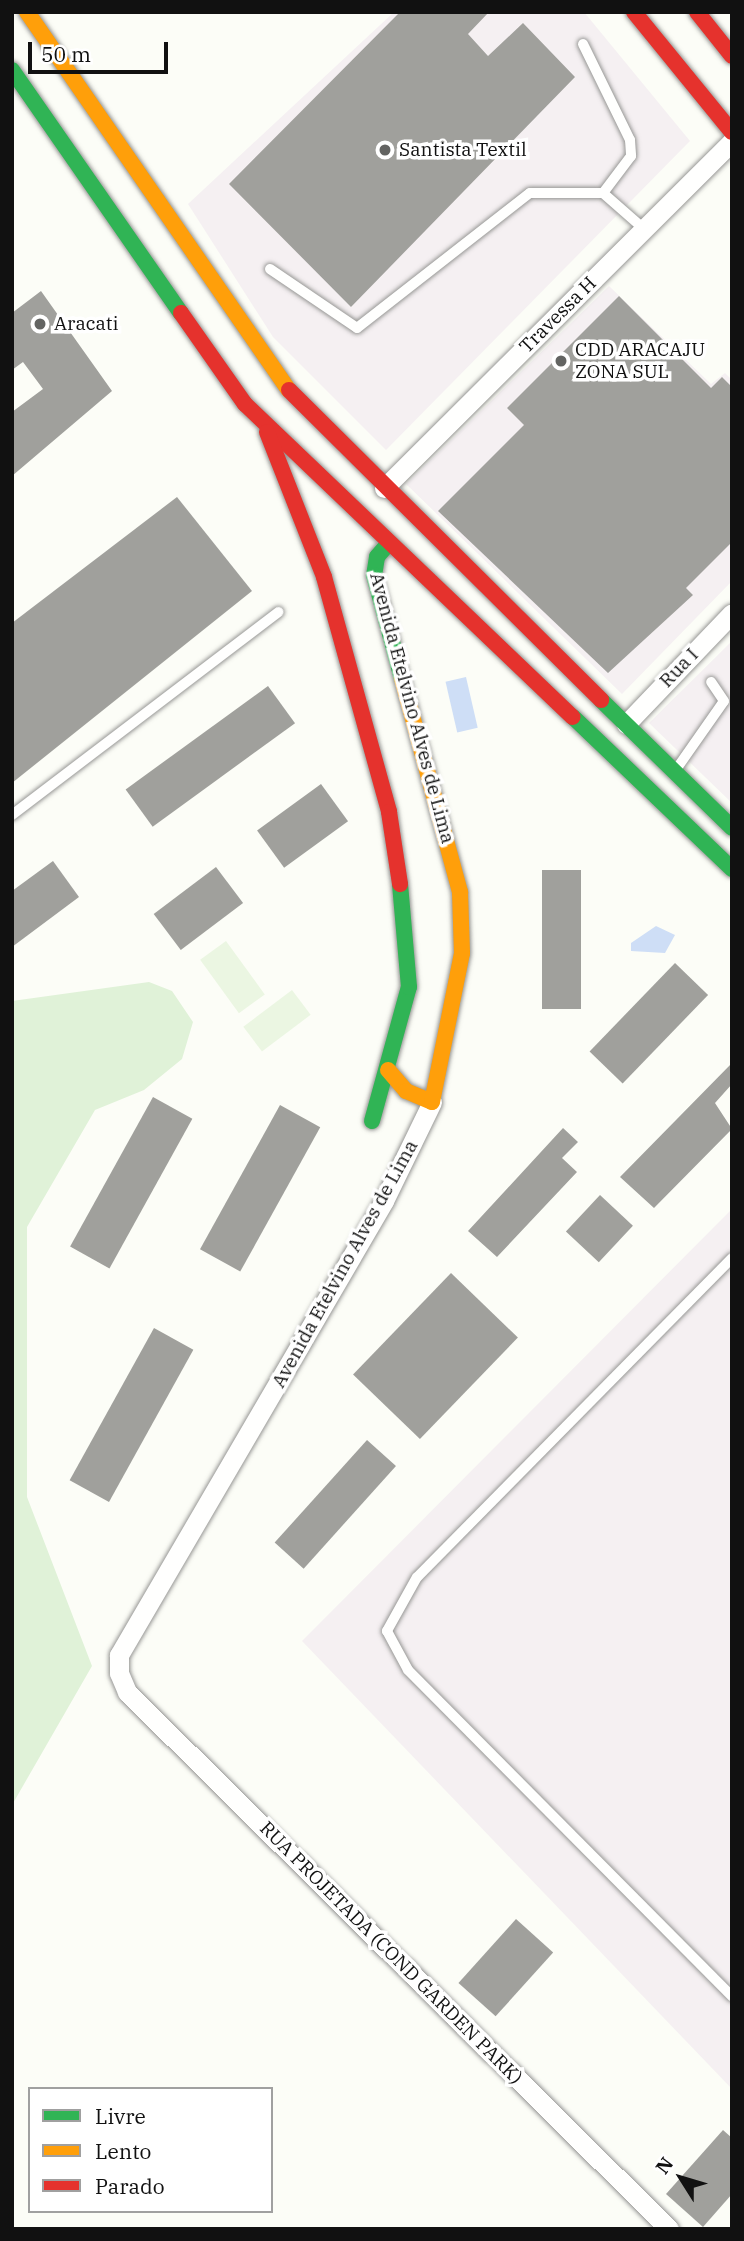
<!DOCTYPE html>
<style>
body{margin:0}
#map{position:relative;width:744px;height:2241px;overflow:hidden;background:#fcfdf7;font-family:"IBM Plex Serif",serif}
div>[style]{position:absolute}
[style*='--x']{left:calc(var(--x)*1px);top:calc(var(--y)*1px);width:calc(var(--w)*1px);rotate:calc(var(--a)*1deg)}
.industrial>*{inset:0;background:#f5f0f2}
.green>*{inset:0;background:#e0f2d8}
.pitch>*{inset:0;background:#ebf6e2;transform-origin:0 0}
.water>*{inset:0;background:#cedef6;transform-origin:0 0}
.building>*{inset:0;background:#a0a09c;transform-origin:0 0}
.roads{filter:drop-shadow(0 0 2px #979795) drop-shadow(0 0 2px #979795)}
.lane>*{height:10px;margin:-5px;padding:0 5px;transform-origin:5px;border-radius:5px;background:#fffffe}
.street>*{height:19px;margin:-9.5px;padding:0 9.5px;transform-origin:9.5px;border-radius:9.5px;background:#fffffe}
.fast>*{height:16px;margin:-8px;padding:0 8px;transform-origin:8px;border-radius:8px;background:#30b455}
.slow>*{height:16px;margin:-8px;padding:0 8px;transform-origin:8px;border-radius:8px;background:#ff9f0a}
.jam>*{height:16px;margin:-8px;padding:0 8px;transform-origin:8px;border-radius:8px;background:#e5322d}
.dots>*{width:19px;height:19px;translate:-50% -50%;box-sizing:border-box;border:4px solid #fff;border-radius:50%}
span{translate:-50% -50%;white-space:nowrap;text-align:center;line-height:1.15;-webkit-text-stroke:7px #fff;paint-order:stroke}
.poi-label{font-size:19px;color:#111}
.left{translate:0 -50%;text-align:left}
.street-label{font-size:19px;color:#111}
.frame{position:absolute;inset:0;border:14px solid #111;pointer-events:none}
.legend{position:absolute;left:28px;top:2087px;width:245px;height:126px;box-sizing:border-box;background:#fff;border:2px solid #a0a0a0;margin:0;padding:9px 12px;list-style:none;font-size:21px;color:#111}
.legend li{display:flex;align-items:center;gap:14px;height:35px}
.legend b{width:35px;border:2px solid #a0a0a0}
.north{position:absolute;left:646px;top:2143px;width:70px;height:70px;-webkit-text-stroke:5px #fff;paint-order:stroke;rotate:307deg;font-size:19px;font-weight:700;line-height:28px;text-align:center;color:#111}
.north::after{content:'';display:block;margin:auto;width:24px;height:32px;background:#111;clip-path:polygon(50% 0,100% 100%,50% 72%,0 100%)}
.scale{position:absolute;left:28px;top:42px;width:140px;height:32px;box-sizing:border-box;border:4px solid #111;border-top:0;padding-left:9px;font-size:21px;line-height:24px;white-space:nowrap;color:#111;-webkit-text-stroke:5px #fff;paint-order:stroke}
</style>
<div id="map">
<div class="industrial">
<div style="clip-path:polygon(394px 12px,584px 12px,690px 141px,386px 450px,273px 337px,188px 204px)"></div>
<div style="clip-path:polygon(609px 286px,711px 384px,725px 373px,732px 380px,732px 581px,622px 694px,406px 484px)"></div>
<div style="clip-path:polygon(732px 641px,732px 803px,649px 723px)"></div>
<div style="clip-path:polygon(732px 1209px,732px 2089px,302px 1641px)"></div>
</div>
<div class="green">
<div style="clip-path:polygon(149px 982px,172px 991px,193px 1022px,182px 1059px,144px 1090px,95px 1110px,27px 1227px,27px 1497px,92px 1666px,12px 1805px,12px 1001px)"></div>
</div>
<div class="pitch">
<div style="left:226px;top:941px;width:66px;height:32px;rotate:54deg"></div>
<div style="left:292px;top:990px;width:31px;height:61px;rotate:53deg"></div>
</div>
<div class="water">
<div style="left:466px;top:677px;width:52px;height:21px;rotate:77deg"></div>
<div style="clip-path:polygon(656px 926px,675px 935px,665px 953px,631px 951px,631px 943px)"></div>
</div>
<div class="building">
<div style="clip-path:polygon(400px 12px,489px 12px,468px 34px,488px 56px,523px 23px,575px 77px,351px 307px,229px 184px)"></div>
<div style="clip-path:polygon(41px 291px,112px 391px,12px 476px,12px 412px,43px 389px,23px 362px,12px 370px,12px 313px)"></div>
<div style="clip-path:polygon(619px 296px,711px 388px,722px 377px,732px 387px,732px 542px,686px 588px,693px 595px,608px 673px,438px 511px,524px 425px,507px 408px)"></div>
<div style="clip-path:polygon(177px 497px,252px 591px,12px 783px,12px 623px)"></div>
<div style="left:268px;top:686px;width:46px;height:176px;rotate:54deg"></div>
<div style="left:321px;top:784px;width:46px;height:79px;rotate:54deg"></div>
<div style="clip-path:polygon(53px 861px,79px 897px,12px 947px,12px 891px)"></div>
<div style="left:216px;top:867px;width:45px;height:78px;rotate:53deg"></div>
<div style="left:542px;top:870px;width:39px;height:139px"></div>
<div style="left:675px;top:963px;width:46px;height:123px;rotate:44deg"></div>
<div style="clip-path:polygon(732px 1063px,732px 1084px,715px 1103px,732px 1129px,654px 1208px,620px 1177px)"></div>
<div style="left:153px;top:1097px;width:45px;height:171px;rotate:29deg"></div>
<div style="left:280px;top:1105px;width:46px;height:165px;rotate:29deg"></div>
<div style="clip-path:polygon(563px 1128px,578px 1142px,562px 1158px,577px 1172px,497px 1257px,468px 1231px)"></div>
<div style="left:600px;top:1195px;width:45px;height:50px;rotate:43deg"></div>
<div style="left:451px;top:1273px;width:93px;height:141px;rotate:44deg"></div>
<div style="left:154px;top:1328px;width:45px;height:174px;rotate:29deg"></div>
<div style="left:367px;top:1440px;width:39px;height:138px;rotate:42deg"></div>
<div style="left:516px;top:1919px;width:50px;height:86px;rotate:42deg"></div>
<div style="clip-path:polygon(723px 2130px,732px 2138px,732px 2194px,703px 2227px,666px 2194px)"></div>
</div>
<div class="roads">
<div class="lane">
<div style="--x:583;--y:44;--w:107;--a:63.9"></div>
<div style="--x:630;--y:140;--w:16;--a:86"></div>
<div style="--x:631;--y:156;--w:46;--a:127.1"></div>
<div style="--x:270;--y:269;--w:105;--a:34.1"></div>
<div style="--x:357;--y:328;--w:219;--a:-38"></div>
<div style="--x:530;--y:193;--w:73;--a:0"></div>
<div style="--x:603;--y:193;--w:55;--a:41.3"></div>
<div style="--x:675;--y:771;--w:85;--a:-55"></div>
<div style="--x:724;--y:701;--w:23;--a:-124"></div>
<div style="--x:12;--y:815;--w:335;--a:-37.3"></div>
<div style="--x:732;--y:1258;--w:448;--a:134.6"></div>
<div style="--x:417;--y:1577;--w:62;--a:119.1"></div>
<div style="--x:387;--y:1631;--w:44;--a:61.7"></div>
<div style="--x:408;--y:1670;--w:460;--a:45.2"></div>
</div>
<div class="street">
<div style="--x:384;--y:488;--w:491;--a:-44.9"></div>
<div style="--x:626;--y:724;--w:153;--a:-46.3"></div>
<div style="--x:432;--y:1102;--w:110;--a:115.9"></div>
<div style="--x:384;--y:1201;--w:526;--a:120.27"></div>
<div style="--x:119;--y:1655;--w:18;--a:90"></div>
<div style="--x:119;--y:1673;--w:21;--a:67"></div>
<div style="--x:127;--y:1692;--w:763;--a:44.73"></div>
</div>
<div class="fast">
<div style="--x:12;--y:70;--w:296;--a:55.2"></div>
<div style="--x:389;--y:543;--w:18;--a:131"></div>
<div style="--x:377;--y:557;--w:18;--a:99"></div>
<div style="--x:374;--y:575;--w:108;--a:74.9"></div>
<div style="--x:601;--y:700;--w:183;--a:44.3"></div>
<div style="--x:573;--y:717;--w:220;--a:43.7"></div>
<div style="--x:372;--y:1121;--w:139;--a:-74.6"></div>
<div style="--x:409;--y:987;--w:103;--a:-95"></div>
</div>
<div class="slow">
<div style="--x:27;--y:12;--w:460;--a:55.3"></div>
<div style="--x:388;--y:1070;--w:28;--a:49"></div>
<div style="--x:406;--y:1091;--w:28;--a:23"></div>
<div style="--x:432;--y:1102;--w:152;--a:-78.6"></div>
<div style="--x:462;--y:953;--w:61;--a:-91.9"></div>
<div style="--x:460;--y:892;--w:221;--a:-105.2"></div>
</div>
<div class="jam">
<div style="--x:634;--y:12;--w:155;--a:50.8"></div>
<div style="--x:697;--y:12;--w:56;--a:51.5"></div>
<div style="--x:181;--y:313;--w:111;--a:54.9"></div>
<div style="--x:245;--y:404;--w:453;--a:43.7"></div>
<div style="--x:289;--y:390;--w:440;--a:44.8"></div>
<div style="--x:267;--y:432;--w:156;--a:68.5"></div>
<div style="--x:324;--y:577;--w:244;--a:74.5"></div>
<div style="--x:389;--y:812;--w:73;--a:81.3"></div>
</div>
</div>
<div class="dots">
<div style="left:385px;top:150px;background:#636462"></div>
<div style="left:40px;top:324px;background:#636462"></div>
<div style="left:561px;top:361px;background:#636462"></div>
</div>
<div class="poi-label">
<span class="left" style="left:399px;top:150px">Santista Textil</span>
<span class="left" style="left:54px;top:324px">Aracati</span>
<span class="left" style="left:575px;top:361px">CDD ARACAJU<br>ZONA SUL</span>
</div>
<div class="street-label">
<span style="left:558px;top:315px;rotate:-45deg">Travessa H</span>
<span style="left:679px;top:668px;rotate:-46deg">Rua I</span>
<span style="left:412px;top:708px;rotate:75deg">Avenida Etelvino Alves de Lima</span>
<span style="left:345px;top:1264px;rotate:-61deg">Avenida Etelvino Alves de Lima</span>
<span style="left:391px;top:1953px;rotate:45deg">RUA PROJETADA (COND GARDEN PARK)</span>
</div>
<div class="frame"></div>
<ul class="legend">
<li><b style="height:9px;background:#30b455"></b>Livre</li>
<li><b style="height:9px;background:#ff9f0a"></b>Lento</li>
<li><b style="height:9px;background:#e5322d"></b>Parado</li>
</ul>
<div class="north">N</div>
<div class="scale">50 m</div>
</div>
